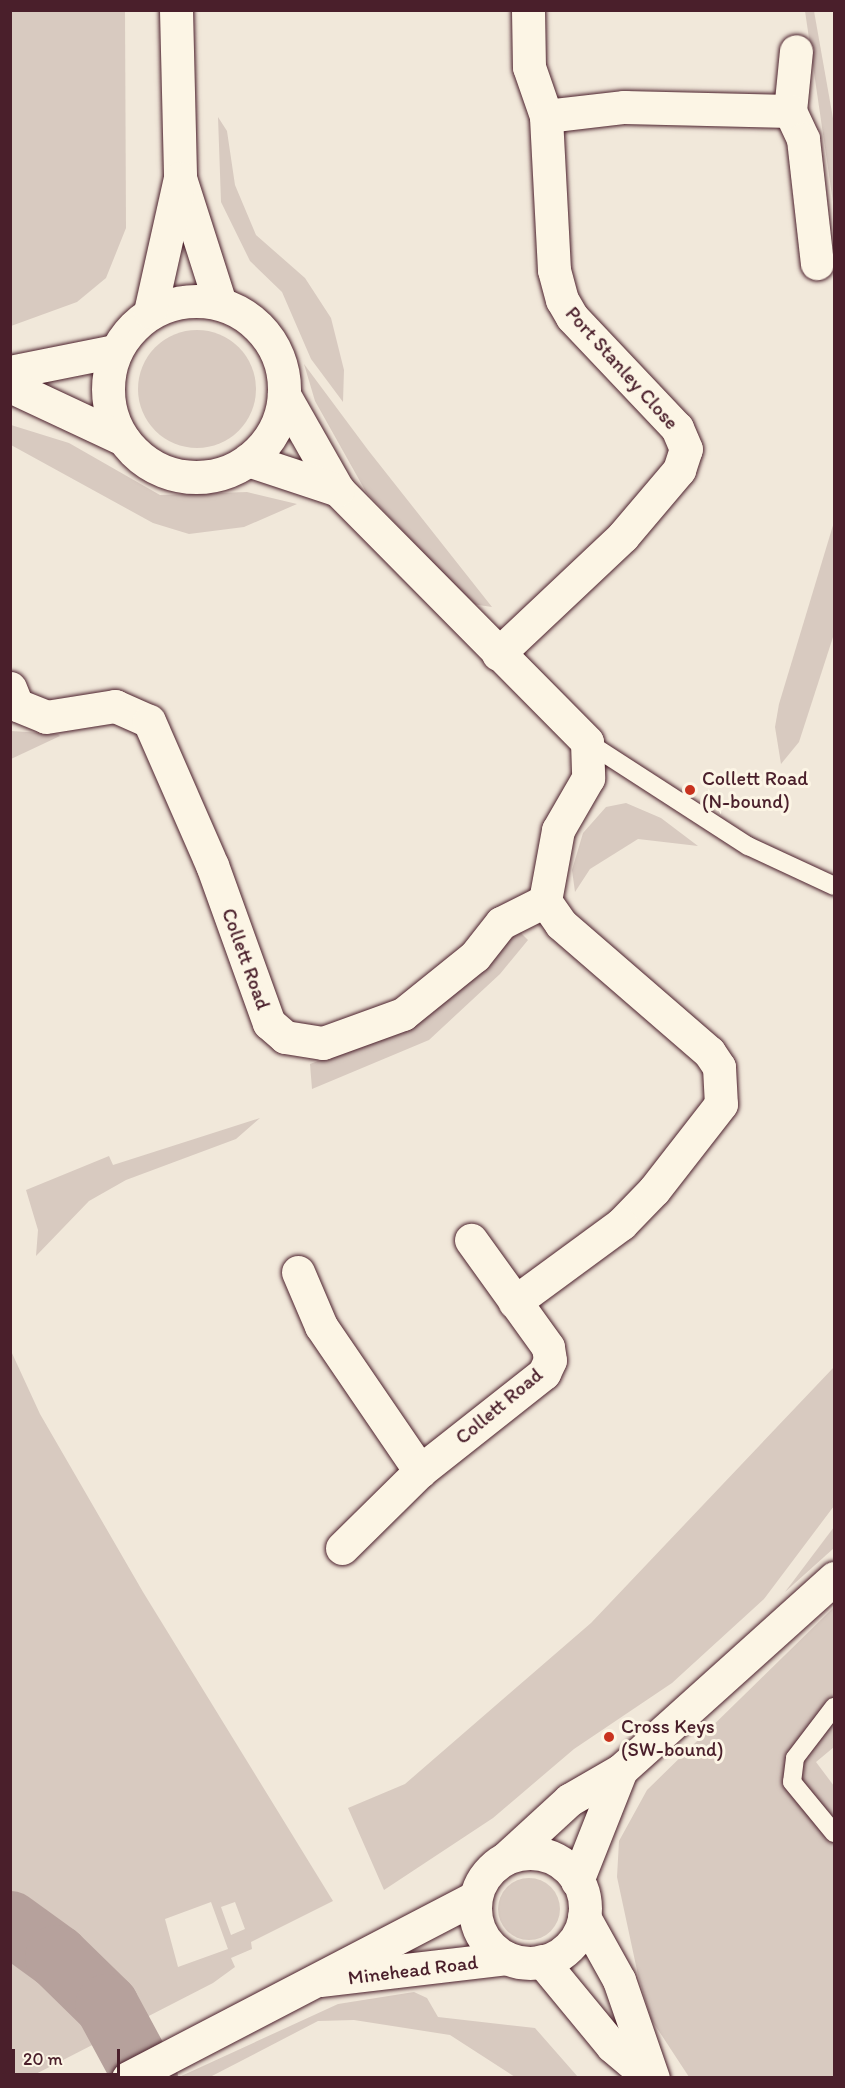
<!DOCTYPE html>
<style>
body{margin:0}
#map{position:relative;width:845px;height:2088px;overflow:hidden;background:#f1e8da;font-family:Itim,sans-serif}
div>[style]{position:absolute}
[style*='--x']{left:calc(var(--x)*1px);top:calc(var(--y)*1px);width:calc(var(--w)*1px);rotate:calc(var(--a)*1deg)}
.green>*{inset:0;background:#d8cac0}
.round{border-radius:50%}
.river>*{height:64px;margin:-32px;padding:0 32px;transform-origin:32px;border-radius:32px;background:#b6a19c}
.roads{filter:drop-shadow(0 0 2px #4a1f2b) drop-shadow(0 0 2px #4a1f2b)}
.service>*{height:18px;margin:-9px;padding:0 9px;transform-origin:9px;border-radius:9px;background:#fcf5e5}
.minor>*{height:33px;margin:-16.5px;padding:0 16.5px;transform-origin:16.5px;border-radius:16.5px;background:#fcf5e5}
.tertiary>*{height:33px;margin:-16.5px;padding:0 16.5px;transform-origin:16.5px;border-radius:16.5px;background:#fcf5e5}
.tertiary>.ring{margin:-16.5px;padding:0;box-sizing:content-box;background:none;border:33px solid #fcf5e5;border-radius:50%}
.secondary>*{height:33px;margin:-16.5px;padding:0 16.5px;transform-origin:16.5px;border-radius:16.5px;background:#fcf5e5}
.primary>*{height:33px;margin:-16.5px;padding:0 16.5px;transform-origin:16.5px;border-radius:16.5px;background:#fcf5e5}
.primary>.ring{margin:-16.5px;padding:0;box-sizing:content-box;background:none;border:33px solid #fcf5e5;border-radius:50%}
.dots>*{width:16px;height:16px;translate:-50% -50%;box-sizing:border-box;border:3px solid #fcf5e5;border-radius:50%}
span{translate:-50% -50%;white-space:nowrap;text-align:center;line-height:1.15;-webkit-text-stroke:6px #fcf5e5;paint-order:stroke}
.street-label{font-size:20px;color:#4a1f2b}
.poi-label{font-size:20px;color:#4a1f2b}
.left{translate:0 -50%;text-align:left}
.frame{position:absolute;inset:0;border:12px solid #4a1f2b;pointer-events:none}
.scale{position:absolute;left:12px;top:2049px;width:108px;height:27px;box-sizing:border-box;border:3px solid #4a1f2b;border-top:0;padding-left:8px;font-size:18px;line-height:21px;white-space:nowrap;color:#4a1f2b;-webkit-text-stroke:4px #fcf5e5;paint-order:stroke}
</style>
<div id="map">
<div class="green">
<div style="clip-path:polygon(10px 11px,125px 11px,126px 228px,106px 278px,77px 302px,11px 326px)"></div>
<div style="clip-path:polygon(805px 11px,814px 11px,834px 124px,834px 209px)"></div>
<div style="clip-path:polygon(218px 117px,227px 131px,235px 185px,256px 235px,305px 278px,331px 318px,344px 370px,343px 402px,311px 359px,282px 292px,250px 261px,221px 202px)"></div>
<div class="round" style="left:138px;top:330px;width:118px;height:118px"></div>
<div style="clip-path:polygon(304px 364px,368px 450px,492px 607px,472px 604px,366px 492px,315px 401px)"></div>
<div style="clip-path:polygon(11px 425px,69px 443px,160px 495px,247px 492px,297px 504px,244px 527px,189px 534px,153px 523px,11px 445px)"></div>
<div style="clip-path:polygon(834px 522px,834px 634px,799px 742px,781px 764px,775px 727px,779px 704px)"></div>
<div style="clip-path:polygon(11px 731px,58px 734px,60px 736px,11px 759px)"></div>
<div style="clip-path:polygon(626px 803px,661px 818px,698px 846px,638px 839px,590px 869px,575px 892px,572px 870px,583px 833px,606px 807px)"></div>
<div style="clip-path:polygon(520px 932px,528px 940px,500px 974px,429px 1040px,312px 1089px,310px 1064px,361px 1045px)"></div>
<div style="clip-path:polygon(260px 1118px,236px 1139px,126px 1180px,89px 1201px,36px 1256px,38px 1230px,26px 1190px,109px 1156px,113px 1165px)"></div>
<div style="clip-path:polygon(evenodd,11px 1351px,40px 1414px,143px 1592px,333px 1901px,251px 1942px,252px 1949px,231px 1958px,235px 1967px,213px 1983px,28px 2078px,10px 2077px,11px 1351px,211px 1902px,228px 1949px,178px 1967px,165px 1919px,211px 1902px,11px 1351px,235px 1902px,245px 1929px,231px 1935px,221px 1907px,235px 1902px)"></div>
<div style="clip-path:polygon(834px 1367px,834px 1506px,764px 1599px,672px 1683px,574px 1749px,493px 1818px,384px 1890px,348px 1808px,405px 1784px,591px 1623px)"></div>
<div style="clip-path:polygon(834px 1527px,834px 1548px,785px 1592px)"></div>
<div style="clip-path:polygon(834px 1607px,834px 1747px,816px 1762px,834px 1786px,834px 2077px,689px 2077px,651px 2019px,638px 1975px,617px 1877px,619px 1841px,647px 1790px)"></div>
<div class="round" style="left:498px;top:1878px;width:62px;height:62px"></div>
<div style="clip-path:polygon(414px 1992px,427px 1998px,438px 2017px,535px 2028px,578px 2077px,515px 2077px,450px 2035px,354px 2020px,318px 2021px,210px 2077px,179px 2077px,338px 2004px)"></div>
</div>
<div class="river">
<div style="--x:10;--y:1923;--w:58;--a:35.9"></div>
<div style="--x:57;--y:1957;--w:70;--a:44.4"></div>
<div style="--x:107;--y:2006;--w:82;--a:61.6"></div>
</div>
<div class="roads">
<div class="service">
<div style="--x:587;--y:742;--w:192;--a:32.9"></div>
<div style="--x:748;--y:846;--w:95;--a:24.9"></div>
<div style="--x:834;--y:1707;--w:64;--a:127.4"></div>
<div style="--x:795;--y:1758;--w:24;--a:97"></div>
<div style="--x:792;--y:1782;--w:66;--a:50.5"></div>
</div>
<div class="minor">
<div style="--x:528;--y:10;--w:57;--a:89"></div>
<div style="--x:529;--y:67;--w:52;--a:70.9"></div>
<div style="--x:790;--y:111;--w:60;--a:-84.3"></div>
<div style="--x:284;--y:395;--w:109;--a:60.4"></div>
<div style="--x:338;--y:490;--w:354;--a:45.3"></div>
<div style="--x:587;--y:742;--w:36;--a:88"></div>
<div style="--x:588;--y:778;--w:60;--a:120"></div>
<div style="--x:558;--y:830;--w:72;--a:100.4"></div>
<div style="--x:545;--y:901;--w:28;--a:55"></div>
<div style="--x:561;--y:924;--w:196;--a:40.9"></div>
<div style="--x:709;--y:1052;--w:18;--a:56"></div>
<div style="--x:719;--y:1067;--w:37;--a:87"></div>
<div style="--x:721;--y:1104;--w:109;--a:127.9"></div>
<div style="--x:654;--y:1190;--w:47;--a:134.1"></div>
<div style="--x:621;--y:1224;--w:132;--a:143.7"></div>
<div style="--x:248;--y:460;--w:95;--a:18.4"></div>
<div style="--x:498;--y:654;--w:172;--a:-43.3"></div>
<div style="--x:623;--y:536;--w:87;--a:-49.7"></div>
<div style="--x:679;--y:470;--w:22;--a:-72"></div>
<div style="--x:686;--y:449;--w:23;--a:-113"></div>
<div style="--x:677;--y:428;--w:153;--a:-133.4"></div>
<div style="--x:572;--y:317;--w:20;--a:-120"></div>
<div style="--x:562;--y:300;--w:31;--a:-105"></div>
<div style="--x:554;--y:270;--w:154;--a:-93"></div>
<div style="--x:546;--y:116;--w:79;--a:-6.6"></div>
<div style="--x:624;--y:107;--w:166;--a:1.4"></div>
<div style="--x:790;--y:111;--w:31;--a:65"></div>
<div style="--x:803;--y:139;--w:125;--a:83.6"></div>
<div style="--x:10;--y:688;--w:18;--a:68"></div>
<div style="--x:17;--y:705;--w:31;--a:22"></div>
<div style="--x:46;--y:717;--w:70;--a:-9.1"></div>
<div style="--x:115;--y:706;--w:37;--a:24"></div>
<div style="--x:149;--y:721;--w:157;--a:66.4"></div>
<div style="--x:212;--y:865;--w:168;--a:70.2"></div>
<div style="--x:269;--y:1023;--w:21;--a:41"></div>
<div style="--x:285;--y:1037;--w:38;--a:9"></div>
<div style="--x:323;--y:1043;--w:85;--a:-19.9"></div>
<div style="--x:403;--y:1014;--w:92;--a:-38.9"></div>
<div style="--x:475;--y:956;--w:42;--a:-51.8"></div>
<div style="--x:501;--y:923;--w:49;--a:-26.6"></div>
<div style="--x:298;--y:1272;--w:59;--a:66.9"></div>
<div style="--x:321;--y:1326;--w:176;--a:55.7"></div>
<div style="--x:342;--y:1548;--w:110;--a:-44.6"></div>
<div style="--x:420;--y:1471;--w:158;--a:-38.3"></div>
<div style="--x:544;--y:1373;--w:14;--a:-65"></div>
<div style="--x:550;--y:1360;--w:13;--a:-99"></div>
<div style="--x:548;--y:1347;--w:132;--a:-125.7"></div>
</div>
<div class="tertiary">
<div style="--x:176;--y:10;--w:168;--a:88.6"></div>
<div style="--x:180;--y:178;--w:131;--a:72.3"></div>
<div class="ring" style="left:108px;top:301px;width:143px;height:143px"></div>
<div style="--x:150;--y:312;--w:137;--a:-77.4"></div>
<div style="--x:10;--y:372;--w:107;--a:-11.3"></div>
<div style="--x:10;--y:386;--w:125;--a:25.1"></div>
</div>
<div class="secondary">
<div style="--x:506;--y:1858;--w:86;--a:-42.6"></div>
<div style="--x:569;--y:1800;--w:60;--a:-30"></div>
<div style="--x:621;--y:1770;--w:287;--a:-42"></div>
<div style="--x:577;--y:1881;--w:119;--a:-68.4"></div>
</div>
<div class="primary">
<div class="ring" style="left:475px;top:1853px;width:77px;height:77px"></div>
<div style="--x:584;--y:1917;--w:72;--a:60.9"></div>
<div style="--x:619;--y:1980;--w:104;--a:70.9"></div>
<div style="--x:542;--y:1961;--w:110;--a:50.5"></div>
<div style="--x:612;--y:2046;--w:50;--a:40.1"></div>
<div style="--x:320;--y:1980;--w:188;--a:-6.7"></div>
<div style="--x:128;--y:2078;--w:392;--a:-27.5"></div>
</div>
</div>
<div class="dots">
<div style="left:690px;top:790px;background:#c8321e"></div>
<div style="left:609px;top:1737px;background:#c8321e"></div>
</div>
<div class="street-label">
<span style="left:622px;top:368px;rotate:48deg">Port Stanley Close</span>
<span style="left:246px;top:959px;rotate:70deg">Collett Road</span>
<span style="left:499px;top:1406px;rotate:-40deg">Collett Road</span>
<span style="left:413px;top:1970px;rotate:-7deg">Minehead Road</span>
</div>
<div class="poi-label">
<span class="left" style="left:702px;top:790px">Collett Road<br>(N-bound)</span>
<span class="left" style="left:621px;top:1738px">Cross Keys<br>(SW-bound)</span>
</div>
<div class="frame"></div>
<div class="scale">20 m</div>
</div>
